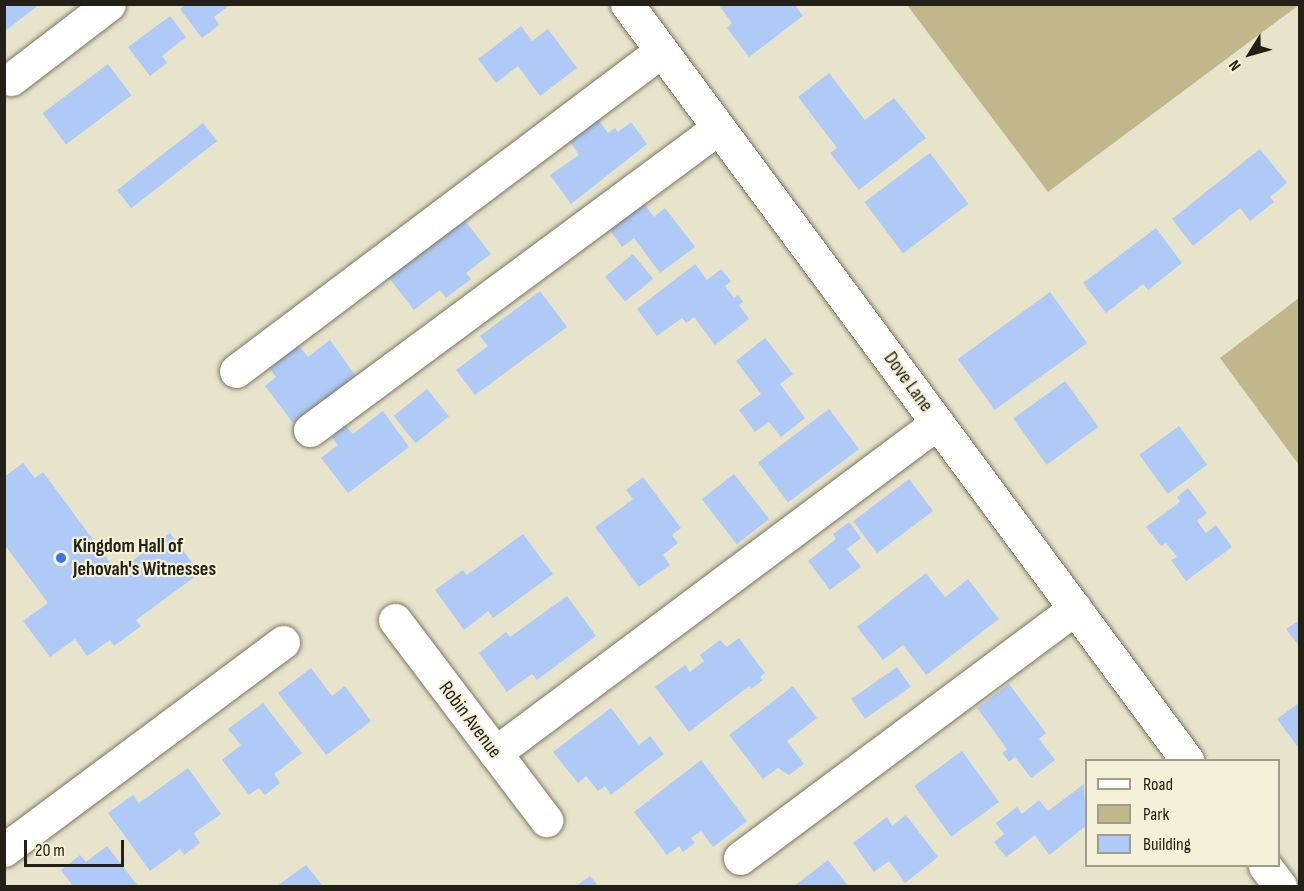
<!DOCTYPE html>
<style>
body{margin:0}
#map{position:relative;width:1304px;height:891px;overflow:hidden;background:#e8e3cb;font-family:"Sofia Sans Condensed",sans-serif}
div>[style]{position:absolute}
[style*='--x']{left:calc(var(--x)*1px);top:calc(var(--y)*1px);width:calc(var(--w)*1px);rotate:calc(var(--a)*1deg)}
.green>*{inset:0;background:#c1b78b}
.building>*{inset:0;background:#b0caf7;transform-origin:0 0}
.roads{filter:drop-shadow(0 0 2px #7a7560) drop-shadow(0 0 2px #7a7560)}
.minor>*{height:33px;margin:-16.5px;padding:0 16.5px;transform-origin:16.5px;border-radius:16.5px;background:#fff}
.dots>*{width:16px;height:16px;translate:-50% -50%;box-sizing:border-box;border:3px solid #f5f0d8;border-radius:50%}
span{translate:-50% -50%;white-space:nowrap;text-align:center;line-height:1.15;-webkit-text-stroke:4.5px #f5f0d8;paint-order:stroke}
.street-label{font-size:20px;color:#222017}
.poi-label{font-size:20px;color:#222017;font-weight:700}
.left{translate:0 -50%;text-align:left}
.frame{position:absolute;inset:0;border:6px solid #222017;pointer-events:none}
.legend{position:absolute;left:1085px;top:759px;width:195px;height:108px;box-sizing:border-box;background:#f5f0d8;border:2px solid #a19d8b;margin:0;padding:8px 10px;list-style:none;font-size:18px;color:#222017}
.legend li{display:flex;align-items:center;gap:12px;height:30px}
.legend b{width:30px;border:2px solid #a19d8b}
.north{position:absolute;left:1220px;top:24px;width:60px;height:60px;-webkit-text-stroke:4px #f5f0d8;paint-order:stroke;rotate:233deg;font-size:16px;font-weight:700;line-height:24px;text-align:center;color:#222017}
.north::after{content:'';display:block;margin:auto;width:21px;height:27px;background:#222017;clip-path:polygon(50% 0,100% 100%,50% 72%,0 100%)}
.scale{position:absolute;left:24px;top:840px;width:100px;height:27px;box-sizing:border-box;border:3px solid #222017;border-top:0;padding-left:8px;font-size:18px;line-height:21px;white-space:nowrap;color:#222017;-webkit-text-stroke:4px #f5f0d8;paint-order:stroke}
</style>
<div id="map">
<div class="green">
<div style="clip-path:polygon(907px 5px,1299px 5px,1048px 192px)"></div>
<div style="clip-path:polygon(1299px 298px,1299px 465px,1220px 358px)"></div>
</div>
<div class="building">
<div style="clip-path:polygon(4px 4px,40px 4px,4px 32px)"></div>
<div style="clip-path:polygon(187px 4px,231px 4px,214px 17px,219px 25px,202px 38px,180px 9px)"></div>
<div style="clip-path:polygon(718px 4px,794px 4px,803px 16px,749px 57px,727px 28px,732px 23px)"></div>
<div style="clip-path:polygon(170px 16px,186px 37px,162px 56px,167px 63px,150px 76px,128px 47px)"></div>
<div style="clip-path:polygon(521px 26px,532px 41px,548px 29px,577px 68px,540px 96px,518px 66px,496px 83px,478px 59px)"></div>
<div style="left:108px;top:64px;width:39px;height:82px;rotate:53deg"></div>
<div style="clip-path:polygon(829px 73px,865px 120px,894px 98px,926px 138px,859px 190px,830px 153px,837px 148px,798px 97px)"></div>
<div style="clip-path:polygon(598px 119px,608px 133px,615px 128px,618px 132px,631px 122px,647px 144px,571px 204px,550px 175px,579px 155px,569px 140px)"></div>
<div style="left:203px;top:123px;width:23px;height:109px;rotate:52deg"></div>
<div style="clip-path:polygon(1260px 149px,1287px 183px,1270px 197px,1274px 202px,1250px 221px,1240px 208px,1193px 246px,1172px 219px)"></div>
<div style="left:930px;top:153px;width:64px;height:82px;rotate:53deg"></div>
<div style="clip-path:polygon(638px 196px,654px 217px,665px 208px,695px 247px,660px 273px,634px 238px,622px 247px,607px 226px)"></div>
<div style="clip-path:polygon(465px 221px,491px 254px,466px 273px,471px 279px,446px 298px,440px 290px,414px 310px,382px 269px,433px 230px,440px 239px)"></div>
<div style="clip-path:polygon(1156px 228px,1182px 263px,1148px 290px,1143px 284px,1106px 313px,1083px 283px)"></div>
<div style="left:633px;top:254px;width:32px;height:36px;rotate:51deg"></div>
<div style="clip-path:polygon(695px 264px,707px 280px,721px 269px,731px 281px,725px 286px,734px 298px,738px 295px,743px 302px,739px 305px,749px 319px,715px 345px,694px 317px,686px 323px,682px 318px,657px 336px,637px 309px)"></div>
<div style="clip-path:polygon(540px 291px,567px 327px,475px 395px,456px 370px,488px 346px,480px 336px)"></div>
<div style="left:1050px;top:292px;width:63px;height:114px;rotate:54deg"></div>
<div style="clip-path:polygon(765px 338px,793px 374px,780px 384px,805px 418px,781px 437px,769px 422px,755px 432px,739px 410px,761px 394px,736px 361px)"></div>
<div style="clip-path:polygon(294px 339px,308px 357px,330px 340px,356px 376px,293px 423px,265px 386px,276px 377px,264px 361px)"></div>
<div style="left:1065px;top:381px;width:57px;height:64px;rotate:54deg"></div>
<div style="left:427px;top:389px;width:35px;height:43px;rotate:51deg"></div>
<div style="left:829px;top:409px;width:50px;height:89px;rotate:53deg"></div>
<div style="clip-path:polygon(383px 411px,409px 447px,348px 493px,321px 458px,338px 445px,331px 437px,346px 426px,353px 434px)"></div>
<div style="left:1179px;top:426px;width:48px;height:49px;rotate:54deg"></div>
<div style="clip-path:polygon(23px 463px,35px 478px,43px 472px,117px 572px,170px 533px,200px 573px,136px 620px,141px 626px,114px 646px,110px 640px,87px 656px,75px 639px,50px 657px,23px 621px,48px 603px,4px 544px,4px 477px)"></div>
<div style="left:734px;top:474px;width:57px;height:41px;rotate:52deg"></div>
<div style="clip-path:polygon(643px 477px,681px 528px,672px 535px,678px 543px,663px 555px,670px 565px,639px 587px,595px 527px,633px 499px,626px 490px)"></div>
<div style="left:909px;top:479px;width:40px;height:70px;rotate:53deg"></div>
<div style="clip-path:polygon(1188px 488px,1207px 513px,1197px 521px,1206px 533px,1216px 525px,1232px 547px,1186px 581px,1171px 560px,1177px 557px,1166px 543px,1161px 546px,1146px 527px,1180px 502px,1177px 497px)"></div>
<div style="clip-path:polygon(849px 522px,861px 538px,847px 549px,861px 567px,830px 590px,808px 561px,836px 539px,833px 534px)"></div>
<div style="clip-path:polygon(523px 534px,553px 574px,493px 618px,488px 611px,464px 630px,435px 590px,463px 570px,467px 575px)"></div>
<div style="clip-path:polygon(926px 573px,945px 597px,968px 579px,999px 619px,926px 675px,903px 645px,883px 660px,857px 627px)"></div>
<div style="clip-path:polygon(567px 596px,596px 636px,537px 680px,532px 674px,507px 692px,479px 653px,506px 632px,510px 637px)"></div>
<div style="clip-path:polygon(1300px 620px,1300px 647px,1286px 629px)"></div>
<div style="clip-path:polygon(739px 638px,765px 673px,760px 677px,763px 680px,751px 689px,749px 686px,689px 732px,655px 687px,685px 665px,690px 672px,704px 661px,700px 655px,720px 640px,727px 647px)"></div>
<div style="left:897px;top:667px;width:24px;height:56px;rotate:55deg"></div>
<div style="clip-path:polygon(311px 668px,332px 696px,345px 686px,371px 721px,326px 755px,278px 693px)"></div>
<div style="clip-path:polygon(1009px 684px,1046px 733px,1039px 739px,1055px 760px,1031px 778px,1015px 757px,1009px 762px,1002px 753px,1007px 749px,977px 708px)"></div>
<div style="clip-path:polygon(793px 686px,817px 718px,787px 741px,804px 764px,789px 775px,778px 768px,763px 779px,729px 735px)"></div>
<div style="clip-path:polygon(1300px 702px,1300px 745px,1297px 746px,1277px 719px)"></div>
<div style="clip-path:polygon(263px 703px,302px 753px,274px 774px,280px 783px,265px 795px,259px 788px,249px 795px,222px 760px,241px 745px,228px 729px)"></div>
<div style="clip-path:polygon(611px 708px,639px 745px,650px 736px,664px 754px,611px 795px,605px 786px,598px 791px,586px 776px,578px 783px,553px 752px)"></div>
<div style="left:962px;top:751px;width:63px;height:59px;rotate:54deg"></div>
<div style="clip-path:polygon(701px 760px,747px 821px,713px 847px,701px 831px,691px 838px,695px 843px,683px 852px,679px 846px,667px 855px,634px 812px)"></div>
<div style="clip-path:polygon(188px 768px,221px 814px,194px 833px,200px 843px,184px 855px,180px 849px,150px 871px,108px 813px,133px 795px,139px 803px)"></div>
<div style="clip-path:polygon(1084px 784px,1086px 826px,1049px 855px,1035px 835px,1006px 857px,994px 842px,1004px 834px,996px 823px,1017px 807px,1022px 814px,1039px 800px,1048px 811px)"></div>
<div style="clip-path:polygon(906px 815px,938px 857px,905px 883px,889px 861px,874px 872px,853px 843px,887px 817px,892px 826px)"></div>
<div style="clip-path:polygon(107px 846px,138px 886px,73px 886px,61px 870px,80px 855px,86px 862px)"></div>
<div style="clip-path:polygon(828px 860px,848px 886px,794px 886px)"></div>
<div style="clip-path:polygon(306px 865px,323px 886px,277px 886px)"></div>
<div style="clip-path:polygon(590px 876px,598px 886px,576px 886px)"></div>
</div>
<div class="roads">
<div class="minor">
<div style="--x:627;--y:4;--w:941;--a:53.47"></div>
<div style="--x:11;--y:79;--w:123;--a:-37.4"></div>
<div style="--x:236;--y:371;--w:532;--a:-36.98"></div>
<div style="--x:310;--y:430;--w:508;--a:-36.51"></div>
<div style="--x:395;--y:620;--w:251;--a:52.9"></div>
<div style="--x:495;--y:753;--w:552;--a:-36.75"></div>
<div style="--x:4;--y:850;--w:348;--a:-36.7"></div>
<div style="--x:740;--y:858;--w:418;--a:-36.7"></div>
<div style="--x:1265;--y:866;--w:25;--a:53"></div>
</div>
</div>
<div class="dots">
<div style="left:61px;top:558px;background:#3a76e5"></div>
</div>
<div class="street-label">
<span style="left:908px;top:382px;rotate:54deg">Dove Lane</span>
<span style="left:470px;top:720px;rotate:53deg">Robin Avenue</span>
</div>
<div class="poi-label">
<span class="left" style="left:73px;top:558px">Kingdom Hall of<br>Jehovah's Witnesses</span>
</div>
<div class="frame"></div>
<ul class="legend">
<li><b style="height:8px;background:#fff"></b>Road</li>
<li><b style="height:16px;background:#c1b78b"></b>Park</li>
<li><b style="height:16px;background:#b0caf7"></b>Building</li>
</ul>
<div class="north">N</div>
<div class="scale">20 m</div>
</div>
